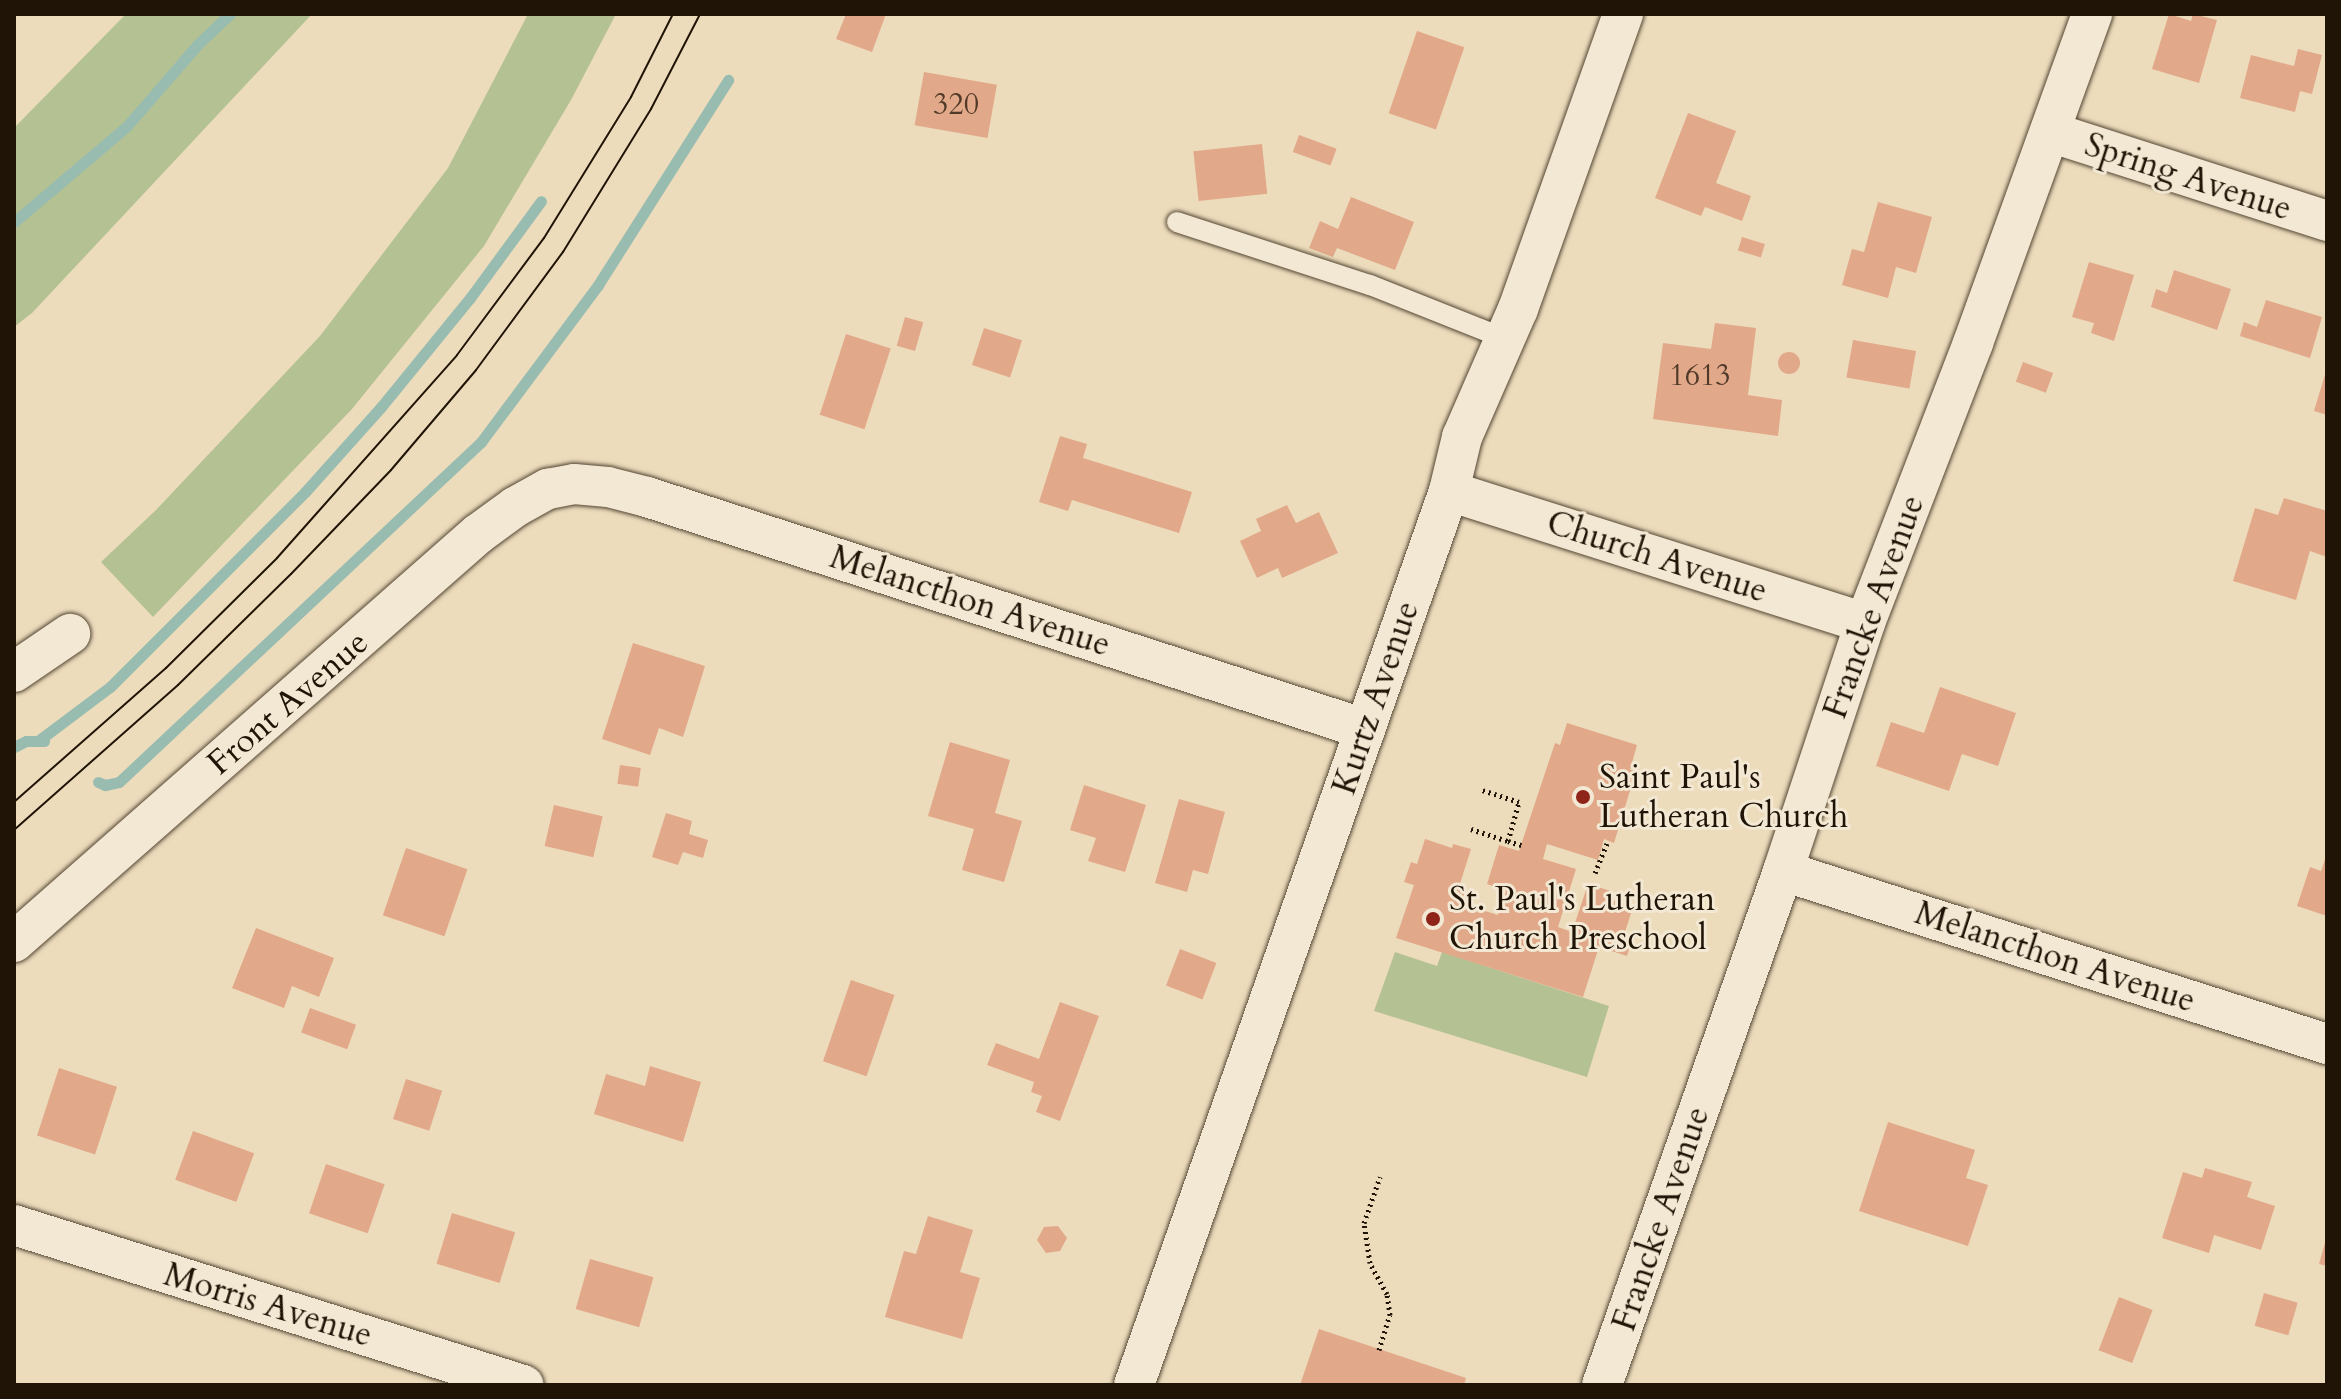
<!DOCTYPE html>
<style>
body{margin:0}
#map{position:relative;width:2341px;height:1399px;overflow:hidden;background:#eddcbc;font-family:Cardo,serif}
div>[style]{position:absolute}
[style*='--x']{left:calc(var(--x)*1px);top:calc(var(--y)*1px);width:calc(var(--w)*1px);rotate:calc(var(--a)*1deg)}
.green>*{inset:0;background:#b4c193}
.stream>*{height:11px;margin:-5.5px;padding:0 5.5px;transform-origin:5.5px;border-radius:5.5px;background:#99bcb0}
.building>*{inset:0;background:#e1a889;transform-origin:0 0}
.round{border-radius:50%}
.path>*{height:5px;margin-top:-2.5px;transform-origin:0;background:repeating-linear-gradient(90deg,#201407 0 2px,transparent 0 6px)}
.roads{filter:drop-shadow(0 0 2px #534634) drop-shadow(0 0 2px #534634)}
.service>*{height:20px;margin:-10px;padding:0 10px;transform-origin:10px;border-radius:10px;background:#f3e8d3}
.minor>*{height:40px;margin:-20px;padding:0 20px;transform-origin:20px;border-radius:20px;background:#f3e8d3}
.tram>*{height:2px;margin:-1px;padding:0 1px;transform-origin:1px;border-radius:1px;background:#201407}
.dots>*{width:22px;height:22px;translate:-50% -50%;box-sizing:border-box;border:4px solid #f3e8d3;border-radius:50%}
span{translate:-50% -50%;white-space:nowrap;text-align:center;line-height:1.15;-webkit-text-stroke:6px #f3e8d3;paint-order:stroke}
.number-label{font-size:30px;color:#503928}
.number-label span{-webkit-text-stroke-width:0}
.street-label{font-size:34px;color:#201407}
.poi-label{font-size:34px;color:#201407}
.left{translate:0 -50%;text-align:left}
.frame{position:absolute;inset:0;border:16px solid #201407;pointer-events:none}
</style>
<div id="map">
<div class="green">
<div style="clip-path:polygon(126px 14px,312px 14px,32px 313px,14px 327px,14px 128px)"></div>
<div style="clip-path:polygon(528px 14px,616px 14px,571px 100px,484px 246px,352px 409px,153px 617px,101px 562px,156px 510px,320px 336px,448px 168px)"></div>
<div style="clip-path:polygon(1395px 952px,1437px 966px,1442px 952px,1609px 1006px,1587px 1077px,1374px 1011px)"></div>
</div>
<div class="stream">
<div style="--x:14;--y:222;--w:148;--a:-40.3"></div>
<div style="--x:127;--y:126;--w:108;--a:-49.1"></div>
<div style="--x:198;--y:44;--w:44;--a:-43.2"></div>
<div style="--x:38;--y:741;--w:90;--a:-36.9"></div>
<div style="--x:110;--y:687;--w:276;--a:-45"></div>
<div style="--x:305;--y:492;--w:114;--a:-48.2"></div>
<div style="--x:381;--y:407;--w:141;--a:-50.8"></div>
<div style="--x:470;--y:298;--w:120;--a:-53.8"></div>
<div style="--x:14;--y:747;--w:13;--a:-27"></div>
<div style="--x:26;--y:741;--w:18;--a:0"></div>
<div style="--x:98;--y:782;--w:8;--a:23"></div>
<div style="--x:105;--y:785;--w:14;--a:-12"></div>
<div style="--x:119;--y:782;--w:497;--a:-43.2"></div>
<div style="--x:481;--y:442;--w:196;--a:-53.3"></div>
<div style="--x:598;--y:285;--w:243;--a:-57.6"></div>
</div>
<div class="building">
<div style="clip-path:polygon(846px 14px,886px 14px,872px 52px,836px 39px)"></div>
<div style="clip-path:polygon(2169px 14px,2191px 21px,2193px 14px,2217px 20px,2199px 83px,2152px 69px)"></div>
<div style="left:1417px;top:31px;width:50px;height:87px;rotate:19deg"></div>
<div style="clip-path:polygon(2298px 49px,2322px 55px,2312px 94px,2300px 91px,2295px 112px,2240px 98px,2251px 55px,2294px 66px)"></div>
<div style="left:924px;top:72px;width:74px;height:54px;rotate:10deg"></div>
<div style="clip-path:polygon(1688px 113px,1736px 131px,1716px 183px,1751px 196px,1742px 221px,1705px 207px,1701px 216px,1655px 198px)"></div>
<div style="left:1299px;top:135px;width:40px;height:18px;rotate:20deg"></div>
<div style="left:1262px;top:144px;width:50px;height:69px;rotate:84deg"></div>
<div style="clip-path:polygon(1351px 197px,1414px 222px,1395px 270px,1337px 248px,1333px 257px,1309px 248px,1320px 221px,1338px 229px)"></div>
<div style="clip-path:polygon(1878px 202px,1932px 217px,1916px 273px,1896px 267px,1888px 298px,1842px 285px,1852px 249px,1864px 252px)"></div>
<div style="left:1742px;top:237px;width:24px;height:14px;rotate:17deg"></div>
<div style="clip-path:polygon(2089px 262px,2134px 275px,2114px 341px,2091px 333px,2094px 323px,2072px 317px)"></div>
<div style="clip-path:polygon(2174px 270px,2231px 289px,2217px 330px,2151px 307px,2156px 289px,2167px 293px)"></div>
<div style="clip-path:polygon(2266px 300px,2322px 317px,2310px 358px,2240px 336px,2244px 322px,2257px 327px)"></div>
<div style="left:905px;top:317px;width:19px;height:30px;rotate:16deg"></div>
<div style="clip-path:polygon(1715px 323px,1756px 328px,1748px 395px,1782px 400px,1778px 436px,1653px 419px,1663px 343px,1711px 349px)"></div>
<div style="left:984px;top:328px;width:40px;height:39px;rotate:18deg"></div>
<div style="left:846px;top:334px;width:47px;height:85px;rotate:18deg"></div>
<div style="left:1853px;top:340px;width:64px;height:38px;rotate:10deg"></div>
<div class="round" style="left:1778px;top:352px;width:22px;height:22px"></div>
<div style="left:2023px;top:362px;width:32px;height:21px;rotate:20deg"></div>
<div style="clip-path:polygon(2326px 371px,2327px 371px,2327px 415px,2314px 411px)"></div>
<div style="clip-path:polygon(1060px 436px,1087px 444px,1083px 458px,1192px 492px,1179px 533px,1072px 500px,1068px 511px,1039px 502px)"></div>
<div style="clip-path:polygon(2284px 498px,2327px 511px,2327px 557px,2310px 551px,2296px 600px,2233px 581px,2255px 508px,2278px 515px)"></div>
<div style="clip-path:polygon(1287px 505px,1296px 523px,1319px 512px,1338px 553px,1282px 578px,1278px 568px,1257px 578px,1240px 541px,1261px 531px,1256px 519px)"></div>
<div style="clip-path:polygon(633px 643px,705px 666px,683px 737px,659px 728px,650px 755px,602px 739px)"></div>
<div style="clip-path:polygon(1940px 687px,2016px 713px,1998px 766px,1962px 754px,1949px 791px,1876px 766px,1891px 722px,1924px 733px)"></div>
<div style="clip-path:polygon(1567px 723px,1637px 745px,1630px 770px,1636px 771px,1614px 843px,1604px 839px,1598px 860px,1547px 844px,1543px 859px,1576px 869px,1558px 927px,1572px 932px,1588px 884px,1611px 891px,1609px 899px,1633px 907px,1625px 932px,1633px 935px,1627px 956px,1599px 947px,1583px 997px,1396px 938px,1414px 885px,1404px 882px,1411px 862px,1417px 864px,1425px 839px,1452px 848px,1453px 844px,1471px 849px,1458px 890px,1476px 895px,1472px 907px,1498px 915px,1506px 891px,1487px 884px,1499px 845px,1519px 851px,1555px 743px,1560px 745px)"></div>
<div style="clip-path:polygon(950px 742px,1010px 760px,995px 813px,1022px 821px,1004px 882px,962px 870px,974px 829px,928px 816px)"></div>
<div style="left:620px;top:765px;width:21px;height:19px;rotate:8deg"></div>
<div style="clip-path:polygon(1084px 785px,1146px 805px,1125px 872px,1088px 861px,1096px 838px,1070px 830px)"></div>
<div style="clip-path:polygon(1179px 799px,1225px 812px,1208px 874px,1193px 870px,1187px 892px,1155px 883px)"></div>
<div style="left:554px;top:805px;width:50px;height:42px;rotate:13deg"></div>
<div style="clip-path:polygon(666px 813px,692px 821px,689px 834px,708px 840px,703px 858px,683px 852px,678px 865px,652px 857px)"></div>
<div style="left:406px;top:848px;width:65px;height:71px;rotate:19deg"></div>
<div style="clip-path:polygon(2327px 853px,2327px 916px,2297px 906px,2310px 867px,2321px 871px)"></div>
<div style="clip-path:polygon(256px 928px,334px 958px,319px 997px,292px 986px,284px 1008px,232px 988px)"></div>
<div style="left:1180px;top:949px;width:39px;height:39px;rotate:21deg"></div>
<div style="left:851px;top:980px;width:46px;height:86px;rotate:19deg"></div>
<div style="clip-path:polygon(1060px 1002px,1099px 1016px,1060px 1121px,1036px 1112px,1042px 1096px,1031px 1092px,1034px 1082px,987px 1065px,996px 1043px,1039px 1059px)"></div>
<div style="left:310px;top:1008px;width:49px;height:26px;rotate:20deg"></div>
<div style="clip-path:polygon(650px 1066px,701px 1082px,683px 1142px,594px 1114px,606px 1074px,645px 1086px)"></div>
<div style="left:59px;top:1068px;width:61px;height:71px;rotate:18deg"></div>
<div style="left:406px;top:1079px;width:38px;height:42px;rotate:18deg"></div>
<div style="clip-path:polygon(1888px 1122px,1975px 1150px,1966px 1178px,1988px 1185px,1968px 1246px,1859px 1211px)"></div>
<div style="left:193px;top:1131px;width:65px;height:52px;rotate:20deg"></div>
<div style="left:326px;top:1164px;width:62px;height:52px;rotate:19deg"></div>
<div style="clip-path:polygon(2205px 1168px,2252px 1182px,2247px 1197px,2275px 1206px,2261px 1250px,2214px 1235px,2209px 1253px,2162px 1238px,2183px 1172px,2202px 1178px)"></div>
<div style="left:452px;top:1213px;width:66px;height:53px;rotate:17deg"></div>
<div style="clip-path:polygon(928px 1216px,973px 1230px,960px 1272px,980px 1278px,962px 1339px,885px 1317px,904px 1251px,916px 1254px)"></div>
<div style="clip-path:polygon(1058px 1226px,1067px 1238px,1060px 1251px,1046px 1253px,1037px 1240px,1044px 1227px)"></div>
<div style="clip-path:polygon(2326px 1239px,2327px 1239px,2327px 1266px,2319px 1264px)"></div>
<div style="left:590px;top:1259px;width:66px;height:52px;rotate:16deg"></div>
<div style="left:2264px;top:1293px;width:35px;height:34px;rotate:16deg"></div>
<div style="left:2119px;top:1297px;width:36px;height:57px;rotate:21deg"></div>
<div style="clip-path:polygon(1319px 1329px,1466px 1378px,1464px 1385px,1300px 1385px)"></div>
</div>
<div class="path">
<div style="--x:1471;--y:829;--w:39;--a:18"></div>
<div style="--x:1508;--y:841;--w:41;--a:-74.2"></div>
<div style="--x:1519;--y:802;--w:39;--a:-162"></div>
<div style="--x:1508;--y:841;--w:14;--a:17"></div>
<div style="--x:1595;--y:873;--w:32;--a:-68"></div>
<div style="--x:1379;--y:1350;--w:37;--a:-73"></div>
<div style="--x:1390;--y:1315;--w:21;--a:-98"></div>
<div style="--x:1387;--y:1294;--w:35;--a:-119"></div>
<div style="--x:1370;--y:1263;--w:40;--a:-98.5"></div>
<div style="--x:1364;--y:1223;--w:49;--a:-70.8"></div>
</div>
<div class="roads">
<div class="service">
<div style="--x:1177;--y:222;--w:203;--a:18.1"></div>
<div style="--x:1370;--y:285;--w:143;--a:21.7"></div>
</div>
<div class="minor">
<div style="--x:2050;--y:132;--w:291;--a:17.8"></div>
<div style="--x:1449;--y:491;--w:436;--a:17.6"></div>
<div style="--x:14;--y:672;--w:68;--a:-34.2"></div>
<div style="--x:1783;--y:871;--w:571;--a:17.64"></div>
<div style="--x:14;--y:942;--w:618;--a:-41.33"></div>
<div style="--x:478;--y:534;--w:46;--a:-36.1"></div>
<div style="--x:515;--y:507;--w:38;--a:-29"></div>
<div style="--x:548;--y:489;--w:26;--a:-11"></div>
<div style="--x:574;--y:484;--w:34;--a:5"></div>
<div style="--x:608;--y:487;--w:40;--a:14.4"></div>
<div style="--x:647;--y:497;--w:755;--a:17.91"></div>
<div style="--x:14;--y:1225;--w:534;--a:17.45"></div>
<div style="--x:1134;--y:1385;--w:948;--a:-70.59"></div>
<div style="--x:1449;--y:491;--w:56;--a:-76.5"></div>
<div style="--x:1462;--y:437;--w:140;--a:-66.4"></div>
<div style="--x:1518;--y:309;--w:313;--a:-70.4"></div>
<div style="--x:1602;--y:1385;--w:545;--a:-70.6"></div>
<div style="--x:1783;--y:871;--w:261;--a:-71.7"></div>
<div style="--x:1865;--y:623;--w:300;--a:-68.9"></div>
<div style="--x:1973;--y:343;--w:350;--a:-70.1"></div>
</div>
</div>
<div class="tram">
<div style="--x:14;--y:802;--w:203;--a:-41.4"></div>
<div style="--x:166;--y:668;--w:156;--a:-44.7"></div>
<div style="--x:277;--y:558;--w:271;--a:-48.4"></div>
<div style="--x:457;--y:355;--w:146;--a:-53.4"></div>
<div style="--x:544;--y:238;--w:166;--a:-58.3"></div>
<div style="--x:631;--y:97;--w:93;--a:-63.2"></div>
<div style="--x:14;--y:830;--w:219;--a:-41.5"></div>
<div style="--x:178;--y:685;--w:158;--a:-44.5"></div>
<div style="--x:291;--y:574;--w:144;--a:-46.1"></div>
<div style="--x:391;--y:470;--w:131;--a:-49.6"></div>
<div style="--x:476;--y:370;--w:147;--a:-53.6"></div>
<div style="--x:563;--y:252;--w:168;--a:-58.4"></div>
<div style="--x:651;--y:109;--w:107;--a:-62.7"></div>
</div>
<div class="dots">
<div style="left:1583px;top:797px;background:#8f2418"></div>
<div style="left:1433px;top:919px;background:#8f2418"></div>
</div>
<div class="number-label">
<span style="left:956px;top:105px">320</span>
<span style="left:1700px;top:376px">1613</span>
</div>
<div class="street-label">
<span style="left:2188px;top:177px;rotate:18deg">Spring Avenue</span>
<span style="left:1657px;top:557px;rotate:18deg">Church Avenue</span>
<span style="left:970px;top:601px;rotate:18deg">Melancthon Avenue</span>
<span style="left:1874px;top:607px;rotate:-70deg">Francke Avenue</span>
<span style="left:1376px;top:698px;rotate:-71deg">Kurtz Avenue</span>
<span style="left:288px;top:703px;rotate:-41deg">Front Avenue</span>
<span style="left:2055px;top:957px;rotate:18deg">Melancthon Avenue</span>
<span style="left:1661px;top:1219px;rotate:-71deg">Francke Avenue</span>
<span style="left:268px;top:1305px;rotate:17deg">Morris Avenue</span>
</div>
<div class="poi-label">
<span class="left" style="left:1599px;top:797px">Saint Paul's<br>Lutheran Church</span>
<span class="left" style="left:1449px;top:919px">St. Paul's Lutheran<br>Church Preschool</span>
</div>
<div class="frame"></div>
</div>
